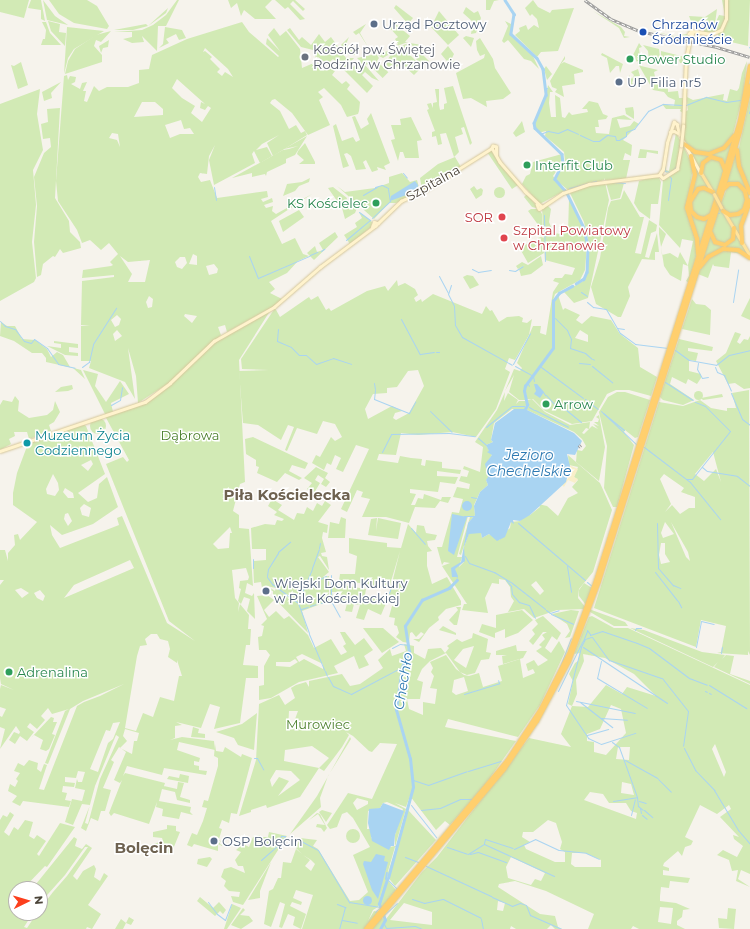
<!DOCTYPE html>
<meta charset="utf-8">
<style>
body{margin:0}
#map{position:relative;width:750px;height:929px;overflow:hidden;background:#f6f3ec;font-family:Montserrat,sans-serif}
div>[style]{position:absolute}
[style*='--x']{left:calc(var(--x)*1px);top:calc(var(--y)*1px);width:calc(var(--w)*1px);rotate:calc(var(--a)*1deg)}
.green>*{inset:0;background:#d2eab5;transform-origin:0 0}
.round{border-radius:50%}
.sand>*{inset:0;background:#f9efc9}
.water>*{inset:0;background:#a9d4f2}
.stream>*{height:1px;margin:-0.5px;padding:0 0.5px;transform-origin:0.5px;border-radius:0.5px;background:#a9d4f2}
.canal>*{height:2px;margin:-1px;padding:0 1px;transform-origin:1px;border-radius:1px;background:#a9d4f2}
.river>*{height:2.5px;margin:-1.25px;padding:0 1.25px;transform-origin:1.25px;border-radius:1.25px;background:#a9d4f2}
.roads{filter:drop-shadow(0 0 1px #d6c79b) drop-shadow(0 0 1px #d6c79b)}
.secondary>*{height:2.5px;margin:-1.25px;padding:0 1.25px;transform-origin:1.25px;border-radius:1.25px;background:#fff3cd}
.primary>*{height:3px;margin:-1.5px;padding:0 1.5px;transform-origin:1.5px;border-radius:1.5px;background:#ffe39c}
.highway>*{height:4px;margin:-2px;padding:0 2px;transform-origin:2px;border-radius:2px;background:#ffcf6e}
.rail>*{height:2.5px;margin-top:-1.25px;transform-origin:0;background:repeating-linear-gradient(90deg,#fff 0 3px,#9a9a9a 0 6px);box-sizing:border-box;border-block:1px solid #9a9a9a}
.bridges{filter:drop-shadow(0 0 1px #d6c79b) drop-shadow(0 0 1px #d6c79b)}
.secondary-bridge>*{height:2.5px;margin:-1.25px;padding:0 1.25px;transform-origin:1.25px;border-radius:1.25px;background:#fff3cd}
.primary-bridge>*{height:3px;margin:-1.5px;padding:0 1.5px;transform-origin:1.5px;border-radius:1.5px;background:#ffe39c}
.dots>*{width:11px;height:11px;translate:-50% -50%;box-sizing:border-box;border:2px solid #fff;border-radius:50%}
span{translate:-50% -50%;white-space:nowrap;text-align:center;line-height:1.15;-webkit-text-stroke:3px #fff;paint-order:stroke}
.service-label{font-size:13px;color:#4e5e75}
.left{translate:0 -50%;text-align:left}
.transit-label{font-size:13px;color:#164399}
.worship-label{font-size:13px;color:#5b616d}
.leisure-label{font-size:13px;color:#27864d}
.right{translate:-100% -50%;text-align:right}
.street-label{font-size:13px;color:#4b4439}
.health-label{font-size:13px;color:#be3a42}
.park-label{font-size:13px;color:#4a7f2a}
.culture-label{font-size:13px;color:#0d838f}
.water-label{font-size:14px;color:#2e7ab2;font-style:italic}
.quarter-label{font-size:15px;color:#6e6250;font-weight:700}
.north{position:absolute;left:8px;top:881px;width:40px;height:40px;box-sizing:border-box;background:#fff;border:1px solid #b7b4b0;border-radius:50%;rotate:85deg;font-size:11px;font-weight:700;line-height:16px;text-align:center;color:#4b4439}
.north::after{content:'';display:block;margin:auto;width:14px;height:18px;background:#fc3f1d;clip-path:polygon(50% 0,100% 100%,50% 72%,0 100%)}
</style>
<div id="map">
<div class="green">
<div style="clip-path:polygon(0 0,29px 0,24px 18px,0 12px)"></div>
<div style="clip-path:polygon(31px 0,41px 0,45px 21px,41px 19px,41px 10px,28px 8px)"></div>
<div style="clip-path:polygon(43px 0,55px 16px,68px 25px,47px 20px)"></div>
<div style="clip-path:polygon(49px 0,87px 0,97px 6px,109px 26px,107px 29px,74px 23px,59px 14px)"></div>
<div style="clip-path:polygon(177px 0,179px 0,166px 26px,158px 26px,157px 51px,142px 36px,144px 42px,132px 43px,123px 39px,132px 37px,132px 32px,114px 32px,142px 30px,153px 25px,166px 15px)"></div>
<div style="clip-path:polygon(228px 0,272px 0,265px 7px,276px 19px,255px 19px,244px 10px,241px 16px,237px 3px,231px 8px)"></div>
<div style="clip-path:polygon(275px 0,295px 0,305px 9px,303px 11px,293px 1px,290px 4px,305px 19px,300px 20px,288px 7px,285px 9px)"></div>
<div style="clip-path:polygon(486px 0,499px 0,494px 1px,490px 10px,486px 10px)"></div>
<div style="clip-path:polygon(533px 0,538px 7px,550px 13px,552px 10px,574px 8px,558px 51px,541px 52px,537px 57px,515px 35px,520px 31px,519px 28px,526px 25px,528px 30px,534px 25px,539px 28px,537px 19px,532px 14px,530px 16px,525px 8px)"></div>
<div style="clip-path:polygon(722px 0,726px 0,725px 24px,718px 31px,704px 33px,705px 20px,692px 24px,689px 16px,705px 17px,717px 9px,715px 24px,719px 15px,725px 16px)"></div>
<div style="clip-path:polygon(727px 0,750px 0,748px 46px,718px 39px,718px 33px,727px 20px)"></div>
<div style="clip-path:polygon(396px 5px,413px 18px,408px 24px,394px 8px)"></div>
<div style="clip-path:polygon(466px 7px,474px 13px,478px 11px,481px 18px,476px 33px,471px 34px,473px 22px,463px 13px)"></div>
<div style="clip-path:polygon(168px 8px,166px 13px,148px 26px,133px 30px,114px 30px,146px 24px,148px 26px)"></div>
<div style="clip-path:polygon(439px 11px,459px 35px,448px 45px,431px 27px)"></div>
<div style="clip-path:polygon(593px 11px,621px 27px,625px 32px,624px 36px,630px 37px,624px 38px,619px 28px)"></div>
<div style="clip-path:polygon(48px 21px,60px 24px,59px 32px,66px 33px,65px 46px,51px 31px)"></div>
<div style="clip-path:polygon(505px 21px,511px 24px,511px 34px,531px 52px,539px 69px,531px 61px,524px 59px,508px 40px,504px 43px,502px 41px,508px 26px)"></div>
<div style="clip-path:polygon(42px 22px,46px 22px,50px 33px,61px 45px,41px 45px,43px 39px,45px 39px,46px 30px)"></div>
<div style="clip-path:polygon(evenodd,242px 22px,249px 32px,278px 57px,279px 56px,266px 44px,267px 38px,280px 51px,268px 35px,274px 28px,280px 36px,286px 31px,300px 49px,302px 68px,316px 62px,335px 71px,332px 75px,342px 84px,346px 81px,350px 85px,347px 89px,360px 102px,359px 111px,358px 114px,347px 117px,341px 105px,324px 88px,318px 92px,323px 97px,319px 100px,330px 125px,308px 135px,292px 113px,275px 99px,272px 100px,270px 103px,280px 111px,289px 129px,296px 125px,301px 133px,305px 131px,307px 135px,273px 156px,267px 143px,279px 135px,262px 144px,256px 150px,267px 147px,272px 156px,260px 163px,254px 151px,252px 154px,255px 163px,214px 185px,209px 160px,215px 145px,209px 156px,207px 174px,200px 173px,198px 177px,201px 182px,210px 180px,217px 198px,267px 191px,268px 197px,261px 199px,263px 202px,272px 198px,273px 202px,264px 205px,266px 208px,273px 206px,272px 211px,276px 214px,312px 194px,271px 221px,282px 244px,295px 238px,303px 254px,309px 256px,298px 261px,287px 273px,269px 282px,275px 289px,270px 293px,282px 299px,276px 305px,227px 332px,225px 325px,218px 327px,221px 335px,169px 383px,138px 403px,136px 376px,128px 348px,135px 399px,125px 382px,89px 368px,91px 361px,81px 361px,81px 326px,90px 326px,81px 325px,82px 281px,114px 277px,114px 275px,82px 278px,83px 270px,111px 266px,113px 265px,110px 262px,118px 254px,109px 243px,101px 250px,90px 240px,82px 243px,77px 230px,58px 201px,56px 181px,64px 76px,67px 75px,68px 80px,70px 76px,76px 77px,75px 82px,71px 84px,80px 89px,82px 83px,87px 82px,83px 91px,86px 91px,84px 101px,87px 102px,94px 86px,99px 91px,107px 87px,128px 87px,139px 83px,139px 70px,149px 69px,152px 55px,187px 39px,242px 22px,205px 48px,228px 69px,233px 77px,225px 72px,222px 76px,217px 72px,220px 69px,210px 59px,212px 57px,205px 51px,203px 52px,205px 48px,242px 22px,177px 79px,205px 104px,201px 102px,200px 108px,205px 110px,208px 106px,211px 108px,202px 122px,191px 113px,195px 106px,182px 98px,172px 88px,177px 79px,242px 22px,142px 102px,155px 102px,163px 109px,163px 115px,134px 117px,142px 102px,242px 22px,181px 120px,184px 129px,190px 128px,194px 134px,180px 134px,170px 138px,165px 125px,181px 120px,242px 22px,112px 133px,118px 134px,120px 147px,117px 140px,109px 138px,112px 133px,242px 22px,193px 254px,197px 256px,197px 265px,189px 264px,193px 254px,242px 22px,120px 256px,128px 262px,150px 260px,145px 282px,128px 282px,132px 274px,120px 256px,242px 22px,180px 257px,185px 257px,187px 263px,182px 269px,177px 267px,175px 262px,180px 257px,242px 22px,214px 264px,218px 269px,217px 273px,209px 275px,206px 266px,214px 264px,242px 22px,149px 296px,153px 299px,152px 307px,148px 308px,146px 302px,149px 296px,242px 22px,185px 314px,197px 316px,192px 323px,184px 316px,185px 314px,242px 22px,117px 315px,121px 319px,119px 325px,115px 327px,111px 320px,117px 315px,242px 22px,117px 330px,122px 336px,115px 341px,113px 334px,117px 330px)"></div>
<div style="clip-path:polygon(393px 22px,410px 36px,405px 42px,408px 42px,391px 48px,398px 44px,395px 39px,398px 37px,389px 27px)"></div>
<div style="clip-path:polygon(366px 24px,360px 33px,368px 47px,359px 33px,356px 35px,353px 32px)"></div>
<div style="clip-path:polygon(67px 27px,104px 31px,74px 49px,68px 58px,64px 74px)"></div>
<div style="clip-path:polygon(165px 27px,182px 30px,186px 38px,179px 40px,176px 34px,166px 39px,169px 43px,159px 48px,163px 44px)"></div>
<div style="clip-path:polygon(290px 28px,299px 40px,302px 37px,311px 45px,319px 34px,325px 42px,331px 37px,346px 58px,354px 58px,348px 65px,351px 69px,360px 61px,357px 58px,376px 54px,379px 58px,377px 61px,365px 65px,379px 81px,372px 78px,365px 72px,362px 75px,373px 86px,367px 93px,333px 59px,327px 64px,318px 57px,316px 58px,313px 50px,301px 47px,287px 30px)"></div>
<div style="clip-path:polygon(644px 29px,674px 36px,687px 34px,688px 40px)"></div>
<div style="clip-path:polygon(111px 31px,101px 42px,96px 40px,94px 46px,102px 55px,102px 62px,65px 74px,68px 61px,75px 49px,96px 35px)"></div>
<div style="clip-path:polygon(466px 36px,474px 38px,471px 47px,463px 38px)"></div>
<div style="clip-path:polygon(349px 37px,346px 44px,356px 55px,346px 54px,341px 45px)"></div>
<div style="clip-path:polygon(480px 38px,493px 59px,495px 68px,511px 93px,503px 99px,486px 101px,487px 107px,471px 98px,463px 99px,456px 73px,484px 58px,485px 54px,480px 56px,477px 50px,476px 41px)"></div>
<div style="clip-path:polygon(109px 40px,108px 47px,103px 48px,101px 53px,99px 46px)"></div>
<div style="clip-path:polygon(410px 43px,422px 45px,429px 52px,424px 50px,421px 53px,429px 61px,422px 66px,416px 59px,420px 54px)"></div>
<div style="clip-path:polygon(639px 43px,642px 47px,639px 48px,641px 66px,658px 70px,654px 72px,656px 81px,668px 80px,668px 92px,678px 91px,679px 98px,683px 98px,683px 113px,680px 111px,681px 109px,666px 109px,662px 104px,674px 106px,675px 100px,668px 97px,664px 92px,653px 90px,633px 55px)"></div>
<div style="clip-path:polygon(406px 44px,410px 47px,406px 51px,422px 67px,414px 75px,403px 65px,390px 68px,385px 63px,393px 52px,383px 58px,377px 55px)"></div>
<div style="clip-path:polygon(643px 45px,659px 49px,660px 58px,649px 60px,648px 51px)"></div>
<div style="clip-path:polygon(448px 46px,454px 54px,451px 60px,455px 62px,451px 66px,441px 54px)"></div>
<div style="clip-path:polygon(661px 51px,685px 57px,684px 68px,684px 63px,680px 63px,678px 57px,670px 58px,669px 55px,661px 58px)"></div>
<div style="clip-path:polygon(602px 53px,623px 64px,620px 73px,619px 66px,616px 66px,610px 73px,607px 58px,601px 55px)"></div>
<div style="clip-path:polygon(565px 56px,565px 59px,561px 64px,564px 62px,583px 70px,583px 72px,574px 74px,575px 84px,562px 86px,564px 97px,555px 92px,557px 89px,552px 87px,550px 81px)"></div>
<div style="left:377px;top:61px;width:16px;height:8px;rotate:45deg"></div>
<div style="clip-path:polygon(747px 61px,743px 95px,732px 138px,718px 151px,700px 153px,689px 147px,683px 138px,685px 112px,688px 110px,685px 87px,687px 87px,687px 97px,693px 100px,724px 94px,723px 100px,727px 101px,730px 89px,737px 91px,739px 88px,742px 73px)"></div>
<div style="clip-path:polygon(21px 62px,28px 85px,18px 89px,11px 65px,14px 66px)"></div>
<div style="clip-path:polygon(546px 66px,552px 74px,547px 80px,544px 69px)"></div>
<div style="clip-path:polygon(638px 69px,640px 76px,634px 77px,632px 83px,636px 85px,633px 83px,631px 86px,629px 75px,632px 79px,634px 75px,631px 72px)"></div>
<div style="clip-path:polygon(61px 82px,51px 93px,52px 98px,44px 101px,42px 92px)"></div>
<div style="clip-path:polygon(548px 85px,553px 92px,550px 92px,549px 103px,551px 117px,556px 117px,555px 95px,560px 98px,562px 117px,565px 118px,569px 112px,572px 115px,588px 112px,587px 109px,582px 109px,589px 101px,598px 103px,603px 114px,608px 116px,606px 119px,598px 120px,599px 127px,595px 127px,596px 133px,609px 134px,612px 118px,624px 115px,632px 120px,617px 119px,620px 128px,630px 126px,634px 121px,639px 124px,623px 140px,632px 145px,631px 156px,625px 153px,623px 160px,630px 160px,626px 179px,605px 180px,604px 178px,604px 180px,568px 190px,557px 181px,557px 174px,565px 161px,564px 152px,545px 136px,546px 131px,538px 133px,534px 124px,546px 97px)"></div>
<div style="clip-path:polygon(453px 86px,472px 143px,470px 145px,464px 127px,461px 128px,463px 134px,455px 137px,459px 152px,454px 157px,446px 133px,440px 134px,442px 144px,438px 145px,436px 136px,432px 137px,432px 132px,435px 131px,427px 110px,429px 109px,427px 104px,431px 103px,433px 108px,433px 103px,437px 102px,435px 89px,439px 89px,439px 105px,440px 110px,444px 109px,444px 104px,447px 103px,444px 88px)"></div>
<div style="clip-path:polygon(40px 89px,37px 114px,43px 150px,33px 170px,36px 205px,32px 242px,36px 278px,34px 282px,0 301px,0 104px)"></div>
<div style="clip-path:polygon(750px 98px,750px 189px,741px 170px,738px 152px)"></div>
<div style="clip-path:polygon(633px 107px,634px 112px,634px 119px,626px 114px,625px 108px)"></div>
<div style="clip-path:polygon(60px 108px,55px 198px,69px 221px,70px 232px,80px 242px,81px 248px,63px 253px,60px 249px,55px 257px,53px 256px,43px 264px,41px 275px,37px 277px,34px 242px,37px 206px,34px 177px,44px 153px,51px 147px,50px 138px,43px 139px,41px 124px,48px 122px,47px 109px)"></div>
<div style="clip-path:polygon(371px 113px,390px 163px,384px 166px,386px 170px,377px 167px,378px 170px,372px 172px,366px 160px,363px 162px,366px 169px,356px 170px,351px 156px,347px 153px,344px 154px,349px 166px,343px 168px,333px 126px,336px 124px,342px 141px,353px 137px,356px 142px,360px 140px,352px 117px,355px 116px,361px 129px,369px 124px,367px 119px)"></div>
<div style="clip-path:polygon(411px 117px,422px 140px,417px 141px,419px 158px,405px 158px,403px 152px,400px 152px,398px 161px,391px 140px,395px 139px,391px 125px,401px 125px,400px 119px)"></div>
<div style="clip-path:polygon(522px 121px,525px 132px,516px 137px,513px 133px)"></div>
<div style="clip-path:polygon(676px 133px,680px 140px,678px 165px,675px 170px,666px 173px,664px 169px,669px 171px)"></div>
<div style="clip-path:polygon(307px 136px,295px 155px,286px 159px,286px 163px,267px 172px,266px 176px,265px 174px,252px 177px,252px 173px,232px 178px,283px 150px,289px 149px,298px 146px,284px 149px)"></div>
<div style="clip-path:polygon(734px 138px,725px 167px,721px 159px,707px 158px,700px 170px,688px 148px,697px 154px,718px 152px)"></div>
<div style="clip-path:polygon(305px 143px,315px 162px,315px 164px,299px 164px,304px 160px,297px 154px,298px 151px)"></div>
<div style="clip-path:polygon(682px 143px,693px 167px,687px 206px,695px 233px,697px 253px,689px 283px,686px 281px,689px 276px,688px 265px,693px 241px,682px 239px,680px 248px,659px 225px,663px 180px,678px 169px)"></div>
<div style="clip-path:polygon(640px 149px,658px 151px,658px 154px,647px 152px,646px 158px,638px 158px)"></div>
<div style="clip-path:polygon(491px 150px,501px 166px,518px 185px,512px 189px,487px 152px)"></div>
<div style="clip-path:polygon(737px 150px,749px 194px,748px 206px,742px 220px,741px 238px,726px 214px,741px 214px,748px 200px,741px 186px,726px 185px)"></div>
<div style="clip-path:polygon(562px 154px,562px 163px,553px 176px,564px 191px,540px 204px,522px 184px,526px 176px,530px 174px,533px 162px)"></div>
<div style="clip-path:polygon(455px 157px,461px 167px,431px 185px,429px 181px,424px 184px,426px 188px,422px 190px,420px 178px,438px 164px)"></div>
<div style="clip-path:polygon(709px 158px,720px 160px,724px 169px,717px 196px,702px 172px,704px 162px)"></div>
<div style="clip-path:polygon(694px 163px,709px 189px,697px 189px,689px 201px,690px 210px,696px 218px,703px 220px,710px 216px,699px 252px,697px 237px,688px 208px,689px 194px,695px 176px)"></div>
<div style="clip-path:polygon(402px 173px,410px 182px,417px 180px,420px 191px,396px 203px,389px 203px,374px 219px,337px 186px,345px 192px,375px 188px,389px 183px,389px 177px)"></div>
<div style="clip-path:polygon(653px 177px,659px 178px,661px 182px,658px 204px,651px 204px,650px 219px,639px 211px,634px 203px,639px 181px)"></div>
<div style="clip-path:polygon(310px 178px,309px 182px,299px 186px,295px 191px,283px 196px,287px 184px,302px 182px)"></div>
<div style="clip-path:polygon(605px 182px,609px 200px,588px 298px,574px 303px,564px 292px,585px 280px,589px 245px,584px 222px,569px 191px)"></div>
<div style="clip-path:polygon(606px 183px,624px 183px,620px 198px,611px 200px)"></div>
<div style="clip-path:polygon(736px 184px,743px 191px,746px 201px,741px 211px,734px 215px,725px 211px,721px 203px,728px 186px)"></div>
<div style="clip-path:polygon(474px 186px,477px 190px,481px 188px,483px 190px,482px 195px,476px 199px,470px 189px)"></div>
<div class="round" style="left:493.5px;top:186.5px;width:11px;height:11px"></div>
<div style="clip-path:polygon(333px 187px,347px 198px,345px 204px,350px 203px,357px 208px,355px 213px,345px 219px,342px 208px,328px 188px)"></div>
<div style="clip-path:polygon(701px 189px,711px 192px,715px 200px,711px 213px,701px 219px,693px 212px,691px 197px)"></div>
<div style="clip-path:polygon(624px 190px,640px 217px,644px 217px,635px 253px,641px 254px,649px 220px,657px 225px,656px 231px,651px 233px,645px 257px,649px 258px,657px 233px,659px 252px,655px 252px,655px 260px,642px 259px,628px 287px,630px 296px,621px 317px,618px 317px,596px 304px,591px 287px,600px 258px,608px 208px,611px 201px,621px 199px)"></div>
<div style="clip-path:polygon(527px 194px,536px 205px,536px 208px,532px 207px,524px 197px)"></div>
<div style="clip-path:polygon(evenodd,569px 199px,582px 224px,587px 245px,585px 270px,580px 280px,555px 294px,552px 304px,552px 349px,555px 343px,553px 303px,558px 295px,563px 310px,565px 308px,580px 315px,576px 320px,582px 324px,591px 316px,611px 320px,620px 334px,638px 348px,640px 367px,657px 377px,651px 396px,629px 390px,616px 390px,607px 394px,592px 421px,572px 424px,545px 411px,533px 399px,527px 399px,525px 387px,525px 400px,519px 400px,509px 392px,514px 375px,505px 391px,514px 369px,520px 371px,522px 368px,517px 363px,533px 326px,541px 326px,540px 333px,546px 335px,553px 292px,559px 283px,553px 281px,555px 278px,562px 278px,565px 274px,572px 275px,575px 268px,545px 260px,542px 207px,546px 204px,551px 209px,549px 222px,554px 234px,568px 232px,569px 199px,580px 330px,588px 335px,588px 342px,575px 338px,580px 330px)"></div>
<div style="clip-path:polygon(719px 207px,733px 230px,733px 236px,727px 244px,718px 244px,711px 232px)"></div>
<div style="clip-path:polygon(531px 209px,539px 209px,542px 214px,543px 235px,536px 229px,539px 226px,528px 211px)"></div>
<div style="clip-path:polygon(299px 210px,304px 217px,283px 232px,279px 221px)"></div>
<div style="clip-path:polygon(359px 212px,372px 222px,371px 227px,350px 244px,344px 235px,357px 227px,355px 223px,362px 218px)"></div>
<div style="clip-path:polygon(659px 227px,666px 234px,661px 247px,662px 255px,670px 253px,678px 258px,680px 252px,688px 266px,683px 264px,681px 281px,670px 275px,664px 266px,659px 234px)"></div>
<div style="clip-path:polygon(335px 232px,338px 237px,314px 260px,307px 253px,315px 246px,317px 252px,323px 250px,319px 243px)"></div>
<div style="clip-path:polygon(735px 233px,748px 255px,723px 248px,701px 263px,710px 236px,714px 243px,723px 246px,727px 245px)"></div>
<div style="clip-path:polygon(541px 237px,544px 238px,544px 253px,528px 263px,519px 247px,533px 242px,538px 248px,542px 245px,538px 238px)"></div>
<div style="clip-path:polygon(732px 249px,741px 254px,731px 252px,729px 268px,714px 266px,713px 264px,708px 278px,698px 274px,701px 267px,715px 253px)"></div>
<div style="clip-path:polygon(541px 256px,543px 265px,531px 274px,521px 276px,519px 269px,525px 265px,518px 269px,516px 266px,522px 262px,528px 265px)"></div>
<div style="clip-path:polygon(467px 275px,473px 276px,479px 285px,470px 289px,463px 277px)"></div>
<div style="clip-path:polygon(evenodd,397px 280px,398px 286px,405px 283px,415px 289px,418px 295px,414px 298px,416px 302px,421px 299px,422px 302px,433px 294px,482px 314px,486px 306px,490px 311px,492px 310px,499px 322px,507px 317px,519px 316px,523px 318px,522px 322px,527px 323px,532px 319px,529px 335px,515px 360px,509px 358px,505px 369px,510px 372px,496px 409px,476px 437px,452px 432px,418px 435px,401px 433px,396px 455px,379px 454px,377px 460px,398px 463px,400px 456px,411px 458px,422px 459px,421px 465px,425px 466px,426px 460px,442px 462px,442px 468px,461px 470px,460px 474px,437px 471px,437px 476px,458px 477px,455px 484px,440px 482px,438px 492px,410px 489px,410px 493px,416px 494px,411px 505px,415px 505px,418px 498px,423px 499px,424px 494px,441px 500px,442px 497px,451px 497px,448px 503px,440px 501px,435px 508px,415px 507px,409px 523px,386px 517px,362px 517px,370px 499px,361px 497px,363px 492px,357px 490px,347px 512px,341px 509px,369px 449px,356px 445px,343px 472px,336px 469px,341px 458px,335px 455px,331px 465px,327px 463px,324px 470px,312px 463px,316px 455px,320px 457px,331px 437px,335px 441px,342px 437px,335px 424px,323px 421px,317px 434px,297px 428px,287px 451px,285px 450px,294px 427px,288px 425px,281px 440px,258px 425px,243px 423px,239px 371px,269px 370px,242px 369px,241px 359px,275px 308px,280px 317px,306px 299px,309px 297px,311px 300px,318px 296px,326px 310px,329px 308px,331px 311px,367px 291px,385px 286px,388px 291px,397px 280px,418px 370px,424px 386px,409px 413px,396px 420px,393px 418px,395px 413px,402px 411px,392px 406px,368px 419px,365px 409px,373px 394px,387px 393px,387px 388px,397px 387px,408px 371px,418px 370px)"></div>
<div style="clip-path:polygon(750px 298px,750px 320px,741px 316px)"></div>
<div style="clip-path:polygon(692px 299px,696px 304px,705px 305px,711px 310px,710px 335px,682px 329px)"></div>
<div style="clip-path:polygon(evenodd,270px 311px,239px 360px,245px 482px,240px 484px,233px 511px,239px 515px,239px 528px,249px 529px,253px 586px,247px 583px,245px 593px,252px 596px,254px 593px,255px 619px,247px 611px,250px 599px,244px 597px,241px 604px,238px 601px,241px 589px,239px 588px,240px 581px,248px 580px,249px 577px,246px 568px,232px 570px,235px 598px,239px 603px,238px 612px,240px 604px,249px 615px,248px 629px,251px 629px,250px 645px,246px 645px,243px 665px,258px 666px,258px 678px,246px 678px,240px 723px,214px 729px,220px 707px,210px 704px,201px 728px,176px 722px,182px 725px,175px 726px,175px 738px,170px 740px,182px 737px,214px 741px,215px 750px,179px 742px,177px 750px,200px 758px,199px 762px,194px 761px,194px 765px,199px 766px,199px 770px,207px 771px,206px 775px,164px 768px,162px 775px,127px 766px,123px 776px,125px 773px,165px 783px,163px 789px,164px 786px,177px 789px,178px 782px,184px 783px,180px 797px,190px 800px,190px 803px,177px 800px,175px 792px,162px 789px,159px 801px,191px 807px,190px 812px,193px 815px,181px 812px,179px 819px,162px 816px,163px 809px,156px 807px,157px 802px,149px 824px,114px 813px,111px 816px,109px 813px,122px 780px,120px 783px,114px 780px,126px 752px,119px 747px,111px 760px,114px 762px,103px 788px,111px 790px,105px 811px,101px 811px,98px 821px,91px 818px,86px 831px,81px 828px,90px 805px,82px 804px,73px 825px,65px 822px,72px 799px,82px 801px,85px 790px,75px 788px,77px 779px,78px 782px,82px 782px,85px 772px,78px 771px,76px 778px,65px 777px,65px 782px,75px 783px,74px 787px,63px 786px,62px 792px,67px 793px,65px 800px,71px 801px,69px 807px,23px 801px,20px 806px,12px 802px,17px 796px,8px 791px,10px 784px,15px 787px,18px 781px,16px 779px,20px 773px,14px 771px,18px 763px,24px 766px,29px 760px,38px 763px,37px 769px,41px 772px,44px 764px,47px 765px,39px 789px,44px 790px,77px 706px,84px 702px,100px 696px,124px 684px,83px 701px,70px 709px,48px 764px,53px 763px,48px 764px,45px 763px,65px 711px,69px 709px,52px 714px,48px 708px,41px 716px,45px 720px,37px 729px,30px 723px,27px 727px,34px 732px,27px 741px,20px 736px,15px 744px,9px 740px,14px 732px,19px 734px,20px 732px,16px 726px,0 749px,5px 729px,0 727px,0 716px,2px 717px,6px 709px,0 707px,0 689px,1px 685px,14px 690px,1px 684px,0 678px,0 585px,4px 580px,0 580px,0 550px,5px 550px,8px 561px,8px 553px,15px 545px,14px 535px,18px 534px,20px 540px,37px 522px,13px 505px,13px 493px,17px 473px,29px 441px,83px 424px,86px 426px,105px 474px,78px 493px,88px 502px,97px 498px,99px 484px,107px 477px,118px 507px,93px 524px,62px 535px,50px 525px,52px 535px,60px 548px,119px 525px,117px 518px,122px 516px,167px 623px,195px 641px,169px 621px,106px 464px,123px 457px,127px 462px,129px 460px,105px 416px,146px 403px,171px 384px,222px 336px,270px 311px,91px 460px,93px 464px,88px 471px,81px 465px,91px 460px,270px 311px,53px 474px,58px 483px,59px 490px,55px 496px,47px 494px,46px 489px,53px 474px,270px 311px,65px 488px,73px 493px,74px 498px,68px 498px,63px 492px,65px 488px,270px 311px,84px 504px,91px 508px,89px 517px,82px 515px,80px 508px,84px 504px,270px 311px,68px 513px,72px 521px,68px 526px,64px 519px,65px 514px,68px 513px,270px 311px,230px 527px,232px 533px,230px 533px,229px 548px,218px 549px,213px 544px,230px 527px,270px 311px,130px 560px,134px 568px,64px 598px,74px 585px,130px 560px,270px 311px,21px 588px,29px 593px,22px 598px,15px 590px,21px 588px,270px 311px,40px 590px,45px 596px,43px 601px,37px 598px,34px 593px,40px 590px,270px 311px,151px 634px,157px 634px,160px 639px,168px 641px,170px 649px,168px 657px,177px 663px,177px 660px,182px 676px,179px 676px,174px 701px,160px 697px,153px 717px,143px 713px,136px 731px,125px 728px,137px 656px,140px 646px,147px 645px,145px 639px,151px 634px,270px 311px,120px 722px,113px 739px,108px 743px,98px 772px,90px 769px,106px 730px,110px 731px,113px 723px,120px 722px,270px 311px,125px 729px,139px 733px,137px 741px,134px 741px,132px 754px,120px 748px,127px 741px,123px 736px,125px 729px,270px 311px,116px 735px,119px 737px,100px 779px,88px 824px,85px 823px,95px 786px,116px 735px)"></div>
<div style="clip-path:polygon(1px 322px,7px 326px,15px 326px,22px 339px,35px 340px,47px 349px,51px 357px,57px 352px,63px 355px,70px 367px,81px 370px,85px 379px,73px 368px,46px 362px,46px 358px,42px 353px,32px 353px,14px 341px,0 336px)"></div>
<div style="clip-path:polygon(735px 332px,741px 334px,737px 342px,740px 344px,744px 339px,748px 340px,750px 336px,750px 388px,744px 389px,735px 383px,728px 384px,716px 361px,726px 353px)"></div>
<div style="clip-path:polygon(679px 339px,713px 347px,712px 351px,688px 348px,688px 351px,698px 353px,696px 361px,689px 360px,689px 371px,701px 374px,701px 378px,697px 384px,688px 379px,686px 384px,672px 377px,670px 384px,694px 400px,683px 405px,663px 400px,660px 397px)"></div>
<div style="clip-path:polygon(54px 341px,78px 344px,78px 348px,69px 347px,69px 352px,78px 353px,78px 356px,65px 355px,47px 346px,61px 348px,61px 344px,54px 343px)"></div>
<div style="clip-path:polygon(83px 370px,98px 374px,95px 386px,106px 402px,120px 381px,129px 394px,111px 403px,113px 412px,105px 414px)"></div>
<div style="clip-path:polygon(72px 385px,73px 389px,68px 391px,55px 392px,61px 387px)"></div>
<div style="clip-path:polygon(evenodd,749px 390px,750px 655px,748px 651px,748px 655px,717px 653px,721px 652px,726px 626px,701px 620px,696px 647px,594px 608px,659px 402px,683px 406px,700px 400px,711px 408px,727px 411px,727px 408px,736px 408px,732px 393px,749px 390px,713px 452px,721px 482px,716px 469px,704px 481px,695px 474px,713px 452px,749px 390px,664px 474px,684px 488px,681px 492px,695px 497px,695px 508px,689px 508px,680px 514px,672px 505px,665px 512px,671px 504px,660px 479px,664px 474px,749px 390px,665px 522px,674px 534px,663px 538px,661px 533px,665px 522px,749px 390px,671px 522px,688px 552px,690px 561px,686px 557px,671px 522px,749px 390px,661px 543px,665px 543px,665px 554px,670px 562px,661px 564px,659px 555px,661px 543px)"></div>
<div class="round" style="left:693.5px;top:390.5px;width:9px;height:9px"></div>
<div style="clip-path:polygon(evenodd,505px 392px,504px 401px,508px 393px,518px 400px,516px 404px,519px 401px,526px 401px,526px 405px,525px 409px,512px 409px,494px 423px,491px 440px,493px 442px,486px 445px,492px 455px,486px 464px,489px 477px,486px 480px,488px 485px,480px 492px,474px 505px,475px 515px,469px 522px,469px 530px,461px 555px,459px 554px,470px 517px,468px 516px,457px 557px,462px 557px,459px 567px,464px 562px,464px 547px,469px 533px,481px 533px,482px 538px,489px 534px,499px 540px,506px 534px,504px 533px,510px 528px,511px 522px,520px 521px,523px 518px,522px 516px,530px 515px,540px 507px,538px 504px,547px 506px,558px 516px,568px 498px,578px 493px,572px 487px,578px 480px,574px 477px,578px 467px,569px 465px,568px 455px,600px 483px,612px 510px,593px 572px,579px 589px,578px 598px,586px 608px,625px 622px,628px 626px,614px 626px,585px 609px,557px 610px,534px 618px,524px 609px,508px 612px,514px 601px,511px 597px,510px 587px,505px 580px,499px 579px,499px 584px,492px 583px,485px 598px,488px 613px,462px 610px,464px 604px,467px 604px,442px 566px,450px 563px,444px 562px,442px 565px,437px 547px,442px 547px,452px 512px,459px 513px,463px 499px,453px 497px,457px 487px,469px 489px,470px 484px,459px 481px,461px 476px,467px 477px,469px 471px,463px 469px,464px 466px,480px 472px,483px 447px,475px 442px,497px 410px,505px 392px,536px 581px,544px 591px,540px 595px,531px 585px,536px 581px)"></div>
<div style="clip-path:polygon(617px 392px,625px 392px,650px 400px,638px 437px,635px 438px,625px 430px,624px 432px,634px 445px,617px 507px,613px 507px,604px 488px,607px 446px,599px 412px,608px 397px)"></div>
<div style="clip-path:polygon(722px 394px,723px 397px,703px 400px,701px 398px)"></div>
<div style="clip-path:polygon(15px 396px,19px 401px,18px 411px,29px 418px,47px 415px,53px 410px,55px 401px,60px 412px,54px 422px,49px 425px,51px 431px,29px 439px,27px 432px,14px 432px,15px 436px,9px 439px,11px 444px,0 450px,0 405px,3px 400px,12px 402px)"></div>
<div style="clip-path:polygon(532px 399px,545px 412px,570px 425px,590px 422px,589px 429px,586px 428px,582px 433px,584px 434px,592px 426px,598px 429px,593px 424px,599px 426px,594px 422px,598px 422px,599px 419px,596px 417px,599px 415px,605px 447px,599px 481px,576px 462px,577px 450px,582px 451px,586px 446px,582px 439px,574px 432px,527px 410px,527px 400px)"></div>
<div class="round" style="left:90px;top:418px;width:16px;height:16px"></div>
<div style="clip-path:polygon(253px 437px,308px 463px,305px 469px,292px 465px,289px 471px,302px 478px,299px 480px,285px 473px,277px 482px,257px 473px,259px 467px,256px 466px,256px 460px,246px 454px,245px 439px)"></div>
<div style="clip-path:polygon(316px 467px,328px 473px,325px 478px,330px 482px,326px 487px,321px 484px,324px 479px,318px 475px,315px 480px,320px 483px,314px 493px,307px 489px,312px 483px,304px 478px)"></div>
<div style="clip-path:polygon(272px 499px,282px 505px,278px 510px,294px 520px,297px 513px,304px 514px,307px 507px,313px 511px,317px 503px,322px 506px,325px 501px,331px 505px,318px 522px,328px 525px,327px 533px,323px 532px,322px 538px,326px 552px,321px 553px,322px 556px,327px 557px,329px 570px,320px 556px,318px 557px,329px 572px,323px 577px,329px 576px,329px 601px,302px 611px,308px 633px,273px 597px,273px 591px,268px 590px,269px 587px,275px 591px,276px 588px,266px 586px,263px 594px,261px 582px,254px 583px,253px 561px,266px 560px,266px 549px,252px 549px,251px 528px,265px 524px,275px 525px,277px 520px,282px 521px,284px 519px,274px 515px,277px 512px,268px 506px)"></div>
<div style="clip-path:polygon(341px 517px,346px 519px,345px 538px,328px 538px,330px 522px,339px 524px)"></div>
<div style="clip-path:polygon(377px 518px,376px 531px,378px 518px,401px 523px,398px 539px,368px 535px,371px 519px)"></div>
<div style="clip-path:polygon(408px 524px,416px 533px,417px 525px,424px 526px,426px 533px,437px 535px,435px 540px,427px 541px,428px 546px,432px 551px,427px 552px,427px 566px,432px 584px,447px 577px,461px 601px,461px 605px,446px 609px,438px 617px,439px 620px,429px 628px,419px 642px,413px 639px,419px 639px,424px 634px,421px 632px,416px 637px,412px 632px,410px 633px,409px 643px,403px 642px,396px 637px,399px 633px,397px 626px,394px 625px,395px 618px,389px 617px,392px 606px,398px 607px,399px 603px,394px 602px,395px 597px,389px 595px,400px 551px,389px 588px,347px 581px,347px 586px,366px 589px,365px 595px,387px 601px,381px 615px,368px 609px,364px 620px,356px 618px,360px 605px,354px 604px,352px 612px,345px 611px,348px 600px,342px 601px,341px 592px,332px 592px,334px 603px,330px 595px,330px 586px,346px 586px,347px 581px,339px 581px,340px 574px,355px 574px,357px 556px,349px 553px,349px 538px,387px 543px,387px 547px,401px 548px)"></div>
<div style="clip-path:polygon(584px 583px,592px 588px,586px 605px,579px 596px,579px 590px)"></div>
<div style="clip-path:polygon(evenodd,267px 595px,274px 600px,264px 610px,269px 617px,276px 611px,284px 619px,289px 616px,308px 635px,314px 648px,331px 639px,341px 655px,347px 652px,343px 646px,346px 644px,340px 632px,345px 632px,355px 645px,364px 638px,373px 650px,364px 656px,369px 665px,359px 669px,354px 656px,334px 666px,338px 673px,299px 682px,271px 698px,259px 700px,259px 686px,264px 685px,264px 666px,270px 655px,266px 650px,259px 650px,258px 637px,262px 636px,264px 626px,261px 625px,267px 619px,257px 596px,267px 595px,302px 654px,323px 664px,323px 669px,304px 659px,299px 662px,296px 657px,302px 654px,267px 595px,295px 659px,298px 662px,290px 667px,276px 666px,276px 662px,290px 662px,295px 659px)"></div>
<div style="clip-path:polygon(456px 607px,461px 607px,457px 625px,454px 625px,449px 620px,458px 610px)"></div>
<div style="clip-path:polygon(522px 610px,533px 620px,518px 633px,505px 638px,505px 629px,495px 633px,495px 638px,479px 632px,482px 624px,496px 628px,496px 615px)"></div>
<div style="clip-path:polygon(571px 610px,579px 611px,570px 637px,565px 638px,570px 631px,567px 624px,552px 614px)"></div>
<div style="clip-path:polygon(evenodd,543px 616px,561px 633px,557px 640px,548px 633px,552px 636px,545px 648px,551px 653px,559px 641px,565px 652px,540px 705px,518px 737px,448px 719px,445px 727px,516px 741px,485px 785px,450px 825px,445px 821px,436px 830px,410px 796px,406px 807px,395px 803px,406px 809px,386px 878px,396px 890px,380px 910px,379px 905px,383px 887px,378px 907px,373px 910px,368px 921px,374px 911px,379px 912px,364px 929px,302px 929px,313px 895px,296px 890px,293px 898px,302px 902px,301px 905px,292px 902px,290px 906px,306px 914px,301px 929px,293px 925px,295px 917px,288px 914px,282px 928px,279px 927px,285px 904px,280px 902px,271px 927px,264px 924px,269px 891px,273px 889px,278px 878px,281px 878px,283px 862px,291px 863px,296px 849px,302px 854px,296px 848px,300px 838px,317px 840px,313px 846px,318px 849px,350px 901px,359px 900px,368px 892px,353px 855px,370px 847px,353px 818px,347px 812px,342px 814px,337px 827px,330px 829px,327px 825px,348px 793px,372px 799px,397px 744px,380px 743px,372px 752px,369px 751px,353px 736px,346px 732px,349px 735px,342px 747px,324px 771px,319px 768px,300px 797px,267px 808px,266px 805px,251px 810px,251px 812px,239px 816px,256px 760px,259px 704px,279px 695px,285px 705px,295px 698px,291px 688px,296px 685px,306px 682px,309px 687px,309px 681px,342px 674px,350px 686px,360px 684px,383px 668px,378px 660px,390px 649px,392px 656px,406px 651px,404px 644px,414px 646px,414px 653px,425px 659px,428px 649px,441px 648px,445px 653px,449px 648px,447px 646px,457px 639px,462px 642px,472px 638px,473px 633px,488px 639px,486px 652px,491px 653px,489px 659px,481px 660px,475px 673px,467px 675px,460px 672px,446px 653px,430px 661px,422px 669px,417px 680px,423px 682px,420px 699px,407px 699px,409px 709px,423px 715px,423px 702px,435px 704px,437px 689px,430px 688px,434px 676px,431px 672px,433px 668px,430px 662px,446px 655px,456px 669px,464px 675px,469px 676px,479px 673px,483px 687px,502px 681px,498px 666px,520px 659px,523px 678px,535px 673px,533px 669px,528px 671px,526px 664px,534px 660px,538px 666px,540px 665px,548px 660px,536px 651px,542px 647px,539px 645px,545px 639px,542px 635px,547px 632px,543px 632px,533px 645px,529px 641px,535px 634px,532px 630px,538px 624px,535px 620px,543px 616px,474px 646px,466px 668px,454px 660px,463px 649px,474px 646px,543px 616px,464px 677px,468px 691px,456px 695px,452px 692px,454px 680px,464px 677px,543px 616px,289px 711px,298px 711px,291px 730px,288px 729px,289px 711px,543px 616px,312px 746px,329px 758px,319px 768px,284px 761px,285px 750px,312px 746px,543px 616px,276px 770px,291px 771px,300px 780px,278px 796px,289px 781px,279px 777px,272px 787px,270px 780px,276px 770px,543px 616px,357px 798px,368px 801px,368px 804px,357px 810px,353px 803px,357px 798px,543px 616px,387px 802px,403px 809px,395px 835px,395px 846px,390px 847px,371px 838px,372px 833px,381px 832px,381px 829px,367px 829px,368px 811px,380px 808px,383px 803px,387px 802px,543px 616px,303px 855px,311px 860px,315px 864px,311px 871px,305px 866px,310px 860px,303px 855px)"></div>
<div style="clip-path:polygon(evenodd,592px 616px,614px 628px,628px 628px,750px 685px,750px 874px,741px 870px,738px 879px,750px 887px,736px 881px,738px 870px,732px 871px,729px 860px,717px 855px,723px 850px,737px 857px,743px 846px,734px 839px,733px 835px,739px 837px,720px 817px,731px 809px,729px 805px,717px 814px,700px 805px,685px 837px,693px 841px,691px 845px,685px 847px,682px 856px,678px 851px,664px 863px,663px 866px,669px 868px,669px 871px,663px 870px,663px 875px,690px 878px,688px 883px,670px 881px,669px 888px,661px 887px,660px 896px,660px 901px,676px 903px,690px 909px,683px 910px,682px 917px,677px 921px,677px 925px,685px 929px,639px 929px,633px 926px,631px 929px,588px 929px,594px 914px,546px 891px,515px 881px,499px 884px,498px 887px,540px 914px,555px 916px,558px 927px,562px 929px,555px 929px,551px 925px,547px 929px,516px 929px,511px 926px,510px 929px,372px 929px,381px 918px,386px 919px,422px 872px,437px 857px,529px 738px,571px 747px,561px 734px,572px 706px,568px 704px,573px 681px,569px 674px,575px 663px,578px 661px,580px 653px,574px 654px,589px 617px,592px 616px,583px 654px,605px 658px,634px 674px,656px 696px,627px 687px,622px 694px,606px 685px,588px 707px,572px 706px,577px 694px,576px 680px,584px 661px,583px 654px,592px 616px,611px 705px,621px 709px,626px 733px,606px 755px,594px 752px,594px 742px,587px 741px,587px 734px,600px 729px,611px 705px,592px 616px,715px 744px,726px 772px,724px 777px,712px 749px,715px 744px,592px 616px,618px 747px,630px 747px,629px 760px,616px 759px,618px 747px,592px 616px,622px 782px,631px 784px,634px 795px,621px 793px,622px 782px,592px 616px,590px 792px,603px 794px,609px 803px,626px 803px,631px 811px,637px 813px,636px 819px,584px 800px,590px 792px,592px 616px,548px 820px,556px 823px,562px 842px,560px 849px,565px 852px,565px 862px,555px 862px,526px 849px,524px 845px,530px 842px,522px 837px,523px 832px,533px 832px,548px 820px,592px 616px,572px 853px,585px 853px,601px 860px,601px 867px,575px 867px,571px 864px,572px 853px,592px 616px,511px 857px,545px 873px,541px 881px,535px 879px,531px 885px,508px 878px,506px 867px,511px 857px,592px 616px,498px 901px,505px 903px,503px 911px,497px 910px,498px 901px,592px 616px,404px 903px,432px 912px,432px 925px,390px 920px,404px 903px,592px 616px,660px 907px,673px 908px,671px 924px,658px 922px,660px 907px)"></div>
<div style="clip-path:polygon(443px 626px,456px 633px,456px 635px,439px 630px)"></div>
<div style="clip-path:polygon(363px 628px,383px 628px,399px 642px,382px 653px)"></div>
<div style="clip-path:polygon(630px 628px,644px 630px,702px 652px,725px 655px,722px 659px,726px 655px,734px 656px,730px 674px,750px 681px,750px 684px,714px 667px,718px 662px,713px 667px)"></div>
<div style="clip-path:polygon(516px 645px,517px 651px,527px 651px,523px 658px,503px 664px,502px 656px,507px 655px,496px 655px,496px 651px)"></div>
<div style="clip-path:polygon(257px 713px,254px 750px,238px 745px,234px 738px,216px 732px,242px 724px)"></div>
<div style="clip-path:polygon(51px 717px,54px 718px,53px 722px,57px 722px,52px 734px,55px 735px,49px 749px,46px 751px,40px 749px,43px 740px,34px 735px,31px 738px)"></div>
<div style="clip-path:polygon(193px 727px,199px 729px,198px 733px,205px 734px,205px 738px,191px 737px)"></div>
<div style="clip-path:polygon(350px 737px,351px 739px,328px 776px,320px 798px,321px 807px,290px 834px,317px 796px)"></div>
<div style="clip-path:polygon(215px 744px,216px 751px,223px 752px,225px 747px,241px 757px,242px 754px,252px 758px,237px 814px,231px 813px,229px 823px,222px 820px,219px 828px,222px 829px,219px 839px,216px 838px,224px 843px,215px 839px,212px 843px,216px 846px,219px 842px,221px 845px,223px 844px,222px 846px,218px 844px,218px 851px,194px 844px,192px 847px,187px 845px,192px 833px,197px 835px,203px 821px,207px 808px,202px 807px,204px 800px,208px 801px,218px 766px,218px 758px,214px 756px)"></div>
<div style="clip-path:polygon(180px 774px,189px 776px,188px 783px,167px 779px,169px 776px,179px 778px)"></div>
<div style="clip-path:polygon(322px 810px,332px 813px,326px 822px,319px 812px)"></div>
<div style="clip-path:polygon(408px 810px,436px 840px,395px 886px,387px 876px)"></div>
<div style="clip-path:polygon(10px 812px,14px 815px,4px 832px,9px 836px,14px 827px,18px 830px,25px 820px,33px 822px,29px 836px,34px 839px,37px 835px,46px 841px,37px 854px,39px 856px,60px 823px,75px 827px,47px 867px,45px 866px,23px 889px,16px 889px,16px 899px,12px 903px,16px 904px,16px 913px,33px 913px,24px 927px,27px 928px,37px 913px,40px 913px,40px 909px,53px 892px,67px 876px,88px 847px,85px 847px,65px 875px,40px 903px,40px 889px,32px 889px,74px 837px,77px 839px,75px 846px,82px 849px,86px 844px,92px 848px,73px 876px,77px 880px,83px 871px,94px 865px,96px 869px,94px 877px,100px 881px,104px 873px,108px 876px,88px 905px,101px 914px,92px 929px,87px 927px,86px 929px,0 929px,0 820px,3px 815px,7px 817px)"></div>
<div style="clip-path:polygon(317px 813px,320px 814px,327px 828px,324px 832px,321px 828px,316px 827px,317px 824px,325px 825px,318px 814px,309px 820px)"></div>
<div style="clip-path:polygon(167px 825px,176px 826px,176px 831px,180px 832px,171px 854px,150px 849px,150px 845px,163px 841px,162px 838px,153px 837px,153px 832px,167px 829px)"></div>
<div class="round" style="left:346px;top:829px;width:14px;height:14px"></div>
<div style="clip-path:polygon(269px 832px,287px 836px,243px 905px,233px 902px,231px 896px,239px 897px,240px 892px,229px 891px,224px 886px,226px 881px,221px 877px,224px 869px,231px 867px,245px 873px,243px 866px,238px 866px,235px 860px,241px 852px,236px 850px,243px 844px,249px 847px,253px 837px,260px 835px,260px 837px,268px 837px)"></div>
<div style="clip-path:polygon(210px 857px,212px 859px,207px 867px,197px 864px,198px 859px)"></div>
<div style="clip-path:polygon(271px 862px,260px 891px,260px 898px,248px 900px)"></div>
<div style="clip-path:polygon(200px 897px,213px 908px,219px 902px,226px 910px,223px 914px,220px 911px,215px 916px,197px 901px)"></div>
<div style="clip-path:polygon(232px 904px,241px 908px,227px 929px,224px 929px)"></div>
<div style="clip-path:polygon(243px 908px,245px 910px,240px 915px,249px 916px,253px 921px,241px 929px,231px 925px)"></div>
<div style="clip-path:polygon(728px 908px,736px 909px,734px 929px,719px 928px,718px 918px,727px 919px)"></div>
<div style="clip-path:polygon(129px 917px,134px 920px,131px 925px,126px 923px,123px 929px,115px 929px,121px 919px,126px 923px)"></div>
</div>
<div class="sand">
<div style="clip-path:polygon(569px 465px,578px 469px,574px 477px,578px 479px,575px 483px,568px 480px,564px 487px,562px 485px,569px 477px)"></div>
</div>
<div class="water">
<div style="clip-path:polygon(415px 181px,418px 185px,417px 191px,390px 201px,391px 196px)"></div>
<div style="clip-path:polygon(534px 384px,537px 384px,544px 392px,540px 398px,534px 394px,536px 391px)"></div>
<div style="clip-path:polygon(514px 409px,525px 409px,574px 433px,582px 441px,575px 455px,567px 454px,570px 466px,566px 482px,530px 515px,520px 521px,513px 520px,514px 524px,511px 522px,505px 537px,497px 541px,489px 534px,482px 538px,481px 533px,469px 534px,464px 547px,465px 561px,455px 569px,458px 576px,456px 583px,457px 577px,452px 577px,451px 568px,461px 562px,468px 523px,475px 515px,474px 506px,480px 492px,488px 485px,486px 480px,488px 477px,485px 464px,492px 455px,487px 452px,489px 451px,486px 445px,493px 442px,491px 440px,495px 423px)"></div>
<div class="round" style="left:462px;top:501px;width:10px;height:10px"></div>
<div style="clip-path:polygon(452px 514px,467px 517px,454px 555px,448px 551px)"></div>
<div style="clip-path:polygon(383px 803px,404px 811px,395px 835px,394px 846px,391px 846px,389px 850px,372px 841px,368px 823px,369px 809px,380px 808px)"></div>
<div style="clip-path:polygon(376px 854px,385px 856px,384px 861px,388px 862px,378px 899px,372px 890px,363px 864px,364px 861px,371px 862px)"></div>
<div class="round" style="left:362.5px;top:895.5px;width:9px;height:9px"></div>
</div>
<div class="stream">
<div style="--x:749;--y:47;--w:1;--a:45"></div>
<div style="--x:544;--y:82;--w:1;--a:-45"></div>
<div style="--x:546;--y:88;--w:1;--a:0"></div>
<div style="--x:546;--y:90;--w:1;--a:-45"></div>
<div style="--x:686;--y:105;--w:22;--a:-22"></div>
<div style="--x:706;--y:97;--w:21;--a:14"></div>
<div style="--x:726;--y:102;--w:14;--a:-8"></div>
<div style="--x:749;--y:113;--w:3;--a:-72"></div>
<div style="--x:540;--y:134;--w:9;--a:-21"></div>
<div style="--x:548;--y:131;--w:10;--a:11"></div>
<div style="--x:558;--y:133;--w:10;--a:-24"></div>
<div style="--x:567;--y:129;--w:12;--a:24"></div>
<div style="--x:580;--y:135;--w:14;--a:25"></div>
<div style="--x:593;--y:141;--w:6;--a:0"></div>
<div style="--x:599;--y:141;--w:10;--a:-37"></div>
<div style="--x:607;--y:135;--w:8;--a:7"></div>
<div style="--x:615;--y:136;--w:4;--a:76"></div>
<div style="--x:616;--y:140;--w:3;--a:0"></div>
<div style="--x:619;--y:140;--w:8;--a:-30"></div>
<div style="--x:626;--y:136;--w:4;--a:-90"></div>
<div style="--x:626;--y:132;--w:9;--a:-21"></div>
<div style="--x:634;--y:129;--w:23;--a:-52"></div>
<div style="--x:648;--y:111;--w:17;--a:-25"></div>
<div style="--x:663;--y:104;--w:19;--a:3"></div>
<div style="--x:665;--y:166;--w:5;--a:90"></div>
<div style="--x:665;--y:171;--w:5;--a:11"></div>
<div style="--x:673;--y:170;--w:5;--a:-53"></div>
<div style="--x:403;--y:173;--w:6;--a:51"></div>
<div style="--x:611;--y:182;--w:14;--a:4"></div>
<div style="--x:214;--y:187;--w:13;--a:81"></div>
<div style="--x:375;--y:187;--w:7;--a:-16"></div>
<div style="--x:382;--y:185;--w:7;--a:27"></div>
<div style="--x:569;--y:188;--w:28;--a:-15"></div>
<div style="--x:388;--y:189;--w:12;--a:81"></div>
<div style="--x:563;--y:189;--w:2;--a:0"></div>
<div style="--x:363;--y:195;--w:16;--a:-30"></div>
<div style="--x:668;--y:200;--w:22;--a:-82"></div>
<div style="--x:671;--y:178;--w:3;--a:-135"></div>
<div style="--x:359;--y:212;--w:14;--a:36"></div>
<div style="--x:718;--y:213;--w:1;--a:0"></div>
<div style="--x:544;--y:215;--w:46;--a:88.8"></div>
<div style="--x:372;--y:218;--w:25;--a:-43"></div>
<div style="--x:346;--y:240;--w:31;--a:-40"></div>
<div style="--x:321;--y:251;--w:4;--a:-34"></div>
<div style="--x:310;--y:255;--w:8;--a:-23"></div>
<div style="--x:249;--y:256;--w:24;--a:68"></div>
<div style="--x:258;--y:278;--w:56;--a:-23.3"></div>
<div style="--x:472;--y:269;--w:7;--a:27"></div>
<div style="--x:478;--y:272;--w:13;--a:-9"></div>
<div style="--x:509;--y:270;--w:6;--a:9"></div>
<div style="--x:515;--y:271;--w:9;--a:-32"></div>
<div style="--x:439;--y:276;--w:19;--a:62"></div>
<div style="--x:451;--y:285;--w:9;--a:108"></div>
<div style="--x:448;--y:294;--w:13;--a:63"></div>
<div style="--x:454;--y:306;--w:19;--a:87"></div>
<div style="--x:455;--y:325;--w:14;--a:60"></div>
<div style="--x:462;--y:337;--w:57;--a:29.2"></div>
<div style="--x:581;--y:292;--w:7;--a:34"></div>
<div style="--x:587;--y:302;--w:8;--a:40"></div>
<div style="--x:593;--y:307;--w:13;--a:9"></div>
<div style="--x:606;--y:309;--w:28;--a:60"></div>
<div style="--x:620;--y:333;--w:19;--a:36"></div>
<div style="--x:635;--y:344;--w:33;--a:7"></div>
<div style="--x:733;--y:302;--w:33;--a:-81"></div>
<div style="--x:552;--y:316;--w:1;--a:0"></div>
<div style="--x:555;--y:318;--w:17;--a:45"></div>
<div style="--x:567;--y:330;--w:10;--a:66"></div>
<div style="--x:571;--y:339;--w:9;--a:96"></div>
<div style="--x:570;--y:348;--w:16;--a:18"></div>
<div style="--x:585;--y:353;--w:9;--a:41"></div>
<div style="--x:401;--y:319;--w:40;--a:62"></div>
<div style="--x:420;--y:354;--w:14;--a:-8"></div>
<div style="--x:0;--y:321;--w:7;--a:45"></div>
<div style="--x:5;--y:326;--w:10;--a:17"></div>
<div style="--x:15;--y:329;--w:15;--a:53"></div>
<div style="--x:24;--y:341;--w:7;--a:16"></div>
<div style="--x:31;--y:343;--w:5;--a:-53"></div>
<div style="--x:34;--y:339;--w:16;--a:35"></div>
<div style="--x:47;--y:348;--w:19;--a:55"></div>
<div style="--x:58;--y:364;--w:17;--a:13"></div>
<div style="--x:617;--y:328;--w:7;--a:8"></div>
<div style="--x:278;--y:329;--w:12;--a:95"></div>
<div style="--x:277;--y:341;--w:15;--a:23"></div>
<div style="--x:291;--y:347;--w:11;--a:45"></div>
<div style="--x:299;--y:355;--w:7;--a:0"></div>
<div style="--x:306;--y:355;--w:13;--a:42"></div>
<div style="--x:316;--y:364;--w:18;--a:-19"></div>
<div style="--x:333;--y:358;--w:19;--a:18"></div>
<div style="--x:675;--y:350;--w:17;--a:36"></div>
<div style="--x:689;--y:360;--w:27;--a:10"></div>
<div style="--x:716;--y:365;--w:16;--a:-38"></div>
<div style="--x:729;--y:355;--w:22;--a:-13"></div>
<div style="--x:436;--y:352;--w:3;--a:0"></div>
<div style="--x:593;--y:359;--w:1;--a:45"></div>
<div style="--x:579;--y:363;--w:11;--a:5"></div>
<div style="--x:698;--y:363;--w:6;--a:99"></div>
<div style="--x:697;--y:369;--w:10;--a:61"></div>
<div style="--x:702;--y:378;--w:6;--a:-9"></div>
<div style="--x:513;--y:364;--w:35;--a:-61"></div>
<div style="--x:515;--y:366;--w:21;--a:29"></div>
<div style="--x:592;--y:366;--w:26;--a:39"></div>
<div style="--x:82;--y:367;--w:9;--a:-36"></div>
<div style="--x:89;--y:362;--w:18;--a:-77"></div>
<div style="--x:93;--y:344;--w:43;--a:-57.4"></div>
<div style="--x:541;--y:367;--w:52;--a:36.4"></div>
<div style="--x:715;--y:367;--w:5;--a:68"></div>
<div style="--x:717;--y:372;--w:8;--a:23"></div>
<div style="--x:724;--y:375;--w:17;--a:66"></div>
<div style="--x:533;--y:376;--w:5;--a:79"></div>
<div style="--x:665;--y:382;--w:33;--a:33"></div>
<div style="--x:374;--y:383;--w:6;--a:81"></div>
<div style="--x:528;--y:384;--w:2;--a:63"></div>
<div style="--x:375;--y:390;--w:9;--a:96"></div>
<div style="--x:374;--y:399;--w:38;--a:22"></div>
<div style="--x:409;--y:413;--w:13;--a:-61"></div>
<div style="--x:543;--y:392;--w:4;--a:56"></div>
<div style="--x:731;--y:393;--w:28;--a:67"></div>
<div style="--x:742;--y:419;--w:10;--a:37"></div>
<div style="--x:546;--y:395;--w:15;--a:48"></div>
<div style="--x:556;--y:406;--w:4;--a:-14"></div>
<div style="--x:560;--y:405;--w:27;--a:39"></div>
<div style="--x:585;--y:399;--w:16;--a:38"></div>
<div style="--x:111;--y:405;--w:10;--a:-29"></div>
<div style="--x:120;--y:400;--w:13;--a:-81"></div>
<div style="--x:529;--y:407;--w:6;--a:31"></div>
<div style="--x:535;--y:410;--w:37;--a:27"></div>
<div style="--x:430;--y:411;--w:30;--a:44"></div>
<div style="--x:601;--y:411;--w:50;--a:43.4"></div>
<div style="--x:603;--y:413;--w:27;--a:39"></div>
<div style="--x:486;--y:427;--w:33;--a:-39"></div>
<div style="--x:512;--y:406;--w:12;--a:0"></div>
<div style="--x:478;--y:438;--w:11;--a:41"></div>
<div style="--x:644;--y:447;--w:58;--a:37.3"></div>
<div style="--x:690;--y:482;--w:48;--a:51"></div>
<div style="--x:382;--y:452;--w:20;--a:-63"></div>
<div style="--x:391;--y:434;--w:58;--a:-1"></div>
<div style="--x:449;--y:433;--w:26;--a:7"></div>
<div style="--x:702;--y:467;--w:6;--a:39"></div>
<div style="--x:707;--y:471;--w:30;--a:9"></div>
<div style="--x:737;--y:476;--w:16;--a:38"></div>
<div style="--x:686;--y:479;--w:6;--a:0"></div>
<div style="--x:692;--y:479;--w:61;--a:-51.6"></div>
<div style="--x:730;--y:431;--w:35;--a:-135"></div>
<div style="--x:705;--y:406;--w:11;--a:-158"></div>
<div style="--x:471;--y:497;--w:5;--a:11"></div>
<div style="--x:464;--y:516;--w:10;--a:0"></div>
<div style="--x:518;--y:523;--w:88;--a:40.4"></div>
<div style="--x:657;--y:523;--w:45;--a:88.7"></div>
<div style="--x:658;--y:568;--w:23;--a:49"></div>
<div style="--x:673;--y:585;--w:8;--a:23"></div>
<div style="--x:411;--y:528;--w:21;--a:49"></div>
<div style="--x:319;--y:548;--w:5;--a:-79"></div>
<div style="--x:278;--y:552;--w:16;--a:-40"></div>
<div style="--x:465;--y:556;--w:8;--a:60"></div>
<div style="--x:469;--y:563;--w:27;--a:20"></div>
<div style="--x:494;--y:572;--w:21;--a:31"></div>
<div style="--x:512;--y:583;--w:42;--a:38.2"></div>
<div style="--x:253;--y:559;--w:9;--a:90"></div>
<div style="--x:567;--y:566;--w:26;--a:81"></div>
<div style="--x:312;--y:568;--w:20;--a:-70"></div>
<div style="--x:655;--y:572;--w:36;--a:52"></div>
<div style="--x:331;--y:575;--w:26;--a:90"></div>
<div style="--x:331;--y:601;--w:18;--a:61"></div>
<div style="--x:267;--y:576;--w:7;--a:-82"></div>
<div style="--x:268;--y:569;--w:19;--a:-58"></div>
<div style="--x:267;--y:577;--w:9;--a:54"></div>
<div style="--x:272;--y:584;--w:31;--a:36"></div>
<div style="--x:318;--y:580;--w:9;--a:-27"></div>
<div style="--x:506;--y:580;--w:8;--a:50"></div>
<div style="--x:511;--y:586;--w:8;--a:83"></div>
<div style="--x:512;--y:594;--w:11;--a:49"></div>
<div style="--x:519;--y:602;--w:10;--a:17"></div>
<div style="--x:529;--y:605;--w:14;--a:65"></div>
<div style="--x:587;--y:582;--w:6;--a:39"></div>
<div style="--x:304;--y:587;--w:13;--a:-29"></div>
<div style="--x:389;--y:593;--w:13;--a:-72"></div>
<div style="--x:678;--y:601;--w:7;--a:63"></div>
<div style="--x:321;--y:603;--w:7;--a:-27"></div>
<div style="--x:310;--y:606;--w:6;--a:-18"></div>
<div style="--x:301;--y:609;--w:7;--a:-16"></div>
<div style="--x:546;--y:610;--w:5;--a:37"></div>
<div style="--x:550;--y:613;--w:9;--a:-18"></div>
<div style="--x:551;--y:614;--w:24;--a:24"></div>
<div style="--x:587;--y:630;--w:5;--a:53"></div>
<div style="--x:635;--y:630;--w:2;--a:-63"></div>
<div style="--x:636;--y:628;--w:5;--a:0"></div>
<div style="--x:309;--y:633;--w:33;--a:-110"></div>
<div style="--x:298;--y:602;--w:36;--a:-67"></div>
<div style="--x:309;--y:634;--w:39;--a:67"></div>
<div style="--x:590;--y:635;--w:13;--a:-18"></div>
<div style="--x:602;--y:631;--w:37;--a:19"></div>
<div style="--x:637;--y:643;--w:13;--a:23"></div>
<div style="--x:649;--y:648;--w:50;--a:36.9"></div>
<div style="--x:689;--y:678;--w:19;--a:21"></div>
<div style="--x:591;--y:637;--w:6;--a:162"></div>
<div style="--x:585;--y:639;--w:9;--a:117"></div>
<div style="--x:581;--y:647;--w:60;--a:104.5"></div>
<div style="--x:566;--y:705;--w:40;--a:56"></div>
<div style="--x:588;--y:738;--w:14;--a:25"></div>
<div style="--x:601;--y:744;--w:36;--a:-18"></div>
<div style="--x:592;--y:637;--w:29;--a:54"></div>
<div style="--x:609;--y:660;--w:55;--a:19.1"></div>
<div style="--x:583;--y:641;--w:11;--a:-68"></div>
<div style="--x:583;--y:647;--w:101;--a:33.7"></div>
<div style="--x:696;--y:647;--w:26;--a:-79"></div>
<div style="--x:701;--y:621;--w:13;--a:13"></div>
<div style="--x:392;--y:648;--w:9;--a:-27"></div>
<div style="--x:400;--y:644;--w:9;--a:6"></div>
<div style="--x:721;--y:653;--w:6;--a:-81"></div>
<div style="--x:601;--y:661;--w:17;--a:103"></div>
<div style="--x:597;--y:678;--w:58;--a:31"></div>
<div style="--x:559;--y:669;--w:33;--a:-69"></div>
<div style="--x:325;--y:671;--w:5;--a:68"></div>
<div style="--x:328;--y:677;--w:10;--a:61"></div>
<div style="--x:333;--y:686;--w:20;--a:24"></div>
<div style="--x:351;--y:694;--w:58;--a:-27.9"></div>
<div style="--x:662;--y:678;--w:42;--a:51.8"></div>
<div style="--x:688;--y:711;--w:35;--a:98"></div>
<div style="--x:709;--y:685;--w:44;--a:31.9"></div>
<div style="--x:558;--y:691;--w:55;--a:-63.9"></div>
<div style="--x:705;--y:691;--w:2;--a:27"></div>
<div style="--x:709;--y:693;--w:2;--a:27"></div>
<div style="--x:464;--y:694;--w:37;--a:-17"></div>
<div style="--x:499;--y:683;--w:3;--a:-108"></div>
<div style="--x:576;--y:701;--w:60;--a:11.5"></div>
<div style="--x:580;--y:702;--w:41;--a:38"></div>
<div style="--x:601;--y:718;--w:26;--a:4"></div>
<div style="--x:587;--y:735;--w:22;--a:-16"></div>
<div style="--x:612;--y:742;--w:9;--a:36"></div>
<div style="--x:619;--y:747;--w:53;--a:70.2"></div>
<div style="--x:637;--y:797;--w:9;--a:84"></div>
<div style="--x:638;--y:806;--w:6;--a:39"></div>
<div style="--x:684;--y:748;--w:25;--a:63"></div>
<div style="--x:695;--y:770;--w:28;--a:46"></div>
<div style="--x:714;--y:790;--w:47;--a:59"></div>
<div style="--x:738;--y:830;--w:18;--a:49"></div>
<div style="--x:254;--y:758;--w:3;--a:0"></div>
<div style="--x:257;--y:758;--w:13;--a:61"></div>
<div style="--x:625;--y:760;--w:37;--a:29"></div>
<div style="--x:468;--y:771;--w:34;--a:-17"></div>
<div style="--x:658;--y:779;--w:18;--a:45"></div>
<div style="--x:413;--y:780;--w:16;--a:18"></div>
<div style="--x:428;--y:785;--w:41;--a:-19.7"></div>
<div style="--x:613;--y:801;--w:24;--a:-9"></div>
<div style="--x:639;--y:801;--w:7;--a:16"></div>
<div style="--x:411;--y:805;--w:41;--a:52"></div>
<div style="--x:640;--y:808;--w:5;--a:79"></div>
<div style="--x:421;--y:810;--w:19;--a:-6"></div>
<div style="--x:440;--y:808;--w:22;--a:-24"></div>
<div style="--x:460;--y:799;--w:11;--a:0"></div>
<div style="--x:644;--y:810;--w:11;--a:41"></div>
<div style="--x:631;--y:815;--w:16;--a:-76"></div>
<div style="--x:642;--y:815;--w:6;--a:39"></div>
<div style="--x:299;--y:840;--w:21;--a:28"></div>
<div style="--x:318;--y:850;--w:61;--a:59.2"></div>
<div style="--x:349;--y:902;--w:30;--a:9"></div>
<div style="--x:484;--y:843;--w:4;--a:-76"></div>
<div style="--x:485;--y:839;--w:29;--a:18"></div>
<div style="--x:395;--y:846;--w:3;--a:45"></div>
<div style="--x:447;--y:847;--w:21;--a:19"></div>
<div style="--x:514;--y:849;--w:23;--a:-25"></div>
<div style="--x:535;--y:839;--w:26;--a:25"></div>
<div style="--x:559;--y:850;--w:27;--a:6"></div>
<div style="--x:586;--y:853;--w:14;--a:25"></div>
<div style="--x:468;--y:854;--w:19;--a:-32"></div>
<div style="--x:484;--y:844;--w:77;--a:24.6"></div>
<div style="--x:470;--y:854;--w:8;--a:-14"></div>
<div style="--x:478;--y:852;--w:30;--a:20"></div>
<div style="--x:405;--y:857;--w:14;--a:21"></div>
<div style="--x:261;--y:860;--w:21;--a:-41"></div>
<div style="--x:277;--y:846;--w:11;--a:-68"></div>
<div style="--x:281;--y:836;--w:4;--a:0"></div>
<div style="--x:285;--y:836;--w:14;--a:115"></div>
<div style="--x:426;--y:866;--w:72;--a:24.8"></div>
<div style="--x:386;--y:877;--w:1;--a:45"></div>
<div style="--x:388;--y:880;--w:13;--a:45"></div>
<div style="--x:492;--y:897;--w:22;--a:24"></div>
<div style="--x:512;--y:906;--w:9;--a:-21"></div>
<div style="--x:520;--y:903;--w:6;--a:18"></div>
<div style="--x:526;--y:905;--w:11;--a:68"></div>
<div style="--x:530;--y:915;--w:34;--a:24"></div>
<div style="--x:412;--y:899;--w:13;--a:18"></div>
<div style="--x:424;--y:903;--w:19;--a:-12"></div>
<div style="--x:443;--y:899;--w:42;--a:26.6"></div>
<div style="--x:208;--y:902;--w:15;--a:53"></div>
<div style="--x:217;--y:914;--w:10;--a:37"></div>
<div style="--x:225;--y:920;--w:17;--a:-69"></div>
<div style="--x:337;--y:904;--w:9;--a:21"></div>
<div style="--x:345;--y:907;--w:23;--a:105"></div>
<div style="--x:378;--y:909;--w:1;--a:-45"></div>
<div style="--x:375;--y:912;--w:3;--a:-45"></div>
<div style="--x:383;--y:916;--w:19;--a:-43"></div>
<div style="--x:481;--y:919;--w:10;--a:79"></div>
<div style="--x:342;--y:920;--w:15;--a:11"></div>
<div style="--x:384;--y:924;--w:4;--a:63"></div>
<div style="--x:386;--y:928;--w:29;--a:-4"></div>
<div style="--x:415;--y:926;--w:8;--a:23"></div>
</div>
<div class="canal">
<div style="--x:386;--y:879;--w:6;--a:-81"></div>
</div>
<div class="river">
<div style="--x:505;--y:0;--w:17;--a:57"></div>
<div style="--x:514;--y:14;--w:20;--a:99"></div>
<div style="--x:511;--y:34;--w:35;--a:43"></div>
<div style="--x:537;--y:58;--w:13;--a:61"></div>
<div style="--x:543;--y:69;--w:26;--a:83"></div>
<div style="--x:546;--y:95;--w:30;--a:113"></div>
<div style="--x:534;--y:123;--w:5;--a:79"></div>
<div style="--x:535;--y:128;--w:37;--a:44"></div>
<div style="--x:562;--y:154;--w:9;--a:84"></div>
<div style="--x:563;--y:163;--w:18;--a:117"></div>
<div style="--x:555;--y:179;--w:18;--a:49"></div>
<div style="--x:567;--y:193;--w:39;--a:64"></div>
<div style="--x:584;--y:228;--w:19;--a:78"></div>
<div style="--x:588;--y:247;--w:25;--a:92"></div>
<div style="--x:587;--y:272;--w:8;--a:113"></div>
<div style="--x:584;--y:279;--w:9;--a:148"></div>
<div style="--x:524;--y:411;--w:7;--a:-63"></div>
<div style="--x:527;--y:405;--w:14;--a:-102"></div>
<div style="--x:524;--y:391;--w:5;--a:-79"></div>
<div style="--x:525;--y:386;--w:47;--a:-53.6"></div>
<div style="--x:553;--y:348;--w:47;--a:-90"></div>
<div style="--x:553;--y:301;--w:10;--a:-53"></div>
<div style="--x:559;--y:293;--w:15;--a:-28"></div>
<div style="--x:388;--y:878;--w:94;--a:-74.6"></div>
<div style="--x:413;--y:787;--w:28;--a:-96"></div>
<div style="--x:410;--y:759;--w:51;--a:-105.9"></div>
<div style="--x:396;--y:710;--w:43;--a:-82.1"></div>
<div style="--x:402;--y:667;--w:17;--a:-65"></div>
<div style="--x:409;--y:652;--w:26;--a:-99"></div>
<div style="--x:405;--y:626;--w:31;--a:-57"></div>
<div style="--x:422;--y:600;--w:30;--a:-24"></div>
<div style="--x:449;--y:588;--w:11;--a:-45"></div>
<div style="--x:380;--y:929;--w:10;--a:-61"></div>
<div style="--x:385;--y:920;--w:17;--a:-111"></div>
<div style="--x:379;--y:904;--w:26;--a:-72"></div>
</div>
<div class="roads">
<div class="secondary">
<div style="--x:693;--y:32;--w:3;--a:108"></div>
<div style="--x:692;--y:35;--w:3;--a:-162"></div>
<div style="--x:689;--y:34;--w:4;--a:-56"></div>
<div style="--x:691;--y:31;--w:21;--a:8"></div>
<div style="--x:712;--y:34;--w:10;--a:-24"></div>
<div style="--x:721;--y:30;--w:12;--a:-66"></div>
<div style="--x:726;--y:19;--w:19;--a:-90"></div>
<div style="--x:683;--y:126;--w:68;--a:-87.5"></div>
<div style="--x:686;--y:58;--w:24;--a:-78"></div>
<div style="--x:670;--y:132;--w:4;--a:-14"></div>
<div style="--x:674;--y:131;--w:4;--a:27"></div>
<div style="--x:682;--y:139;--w:39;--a:61"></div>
<div style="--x:496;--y:155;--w:8;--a:-90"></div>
<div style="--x:496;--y:147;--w:3;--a:-162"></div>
<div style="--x:493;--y:146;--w:2;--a:117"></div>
<div style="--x:492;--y:148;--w:16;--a:60"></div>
<div style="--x:500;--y:162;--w:40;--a:49"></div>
<div style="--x:660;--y:175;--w:4;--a:45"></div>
<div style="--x:663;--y:178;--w:17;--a:-33"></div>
<div style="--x:677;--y:169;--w:23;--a:-80"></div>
<div style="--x:525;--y:191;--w:23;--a:43"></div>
<div style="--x:537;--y:204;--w:5;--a:68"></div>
<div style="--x:539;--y:209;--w:4;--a:-34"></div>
<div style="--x:542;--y:207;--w:25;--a:-34"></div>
<div style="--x:563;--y:193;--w:28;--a:-19"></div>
<div style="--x:589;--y:184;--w:71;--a:-7.3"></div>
<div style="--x:659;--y:175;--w:7;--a:-56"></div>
<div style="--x:663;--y:169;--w:26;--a:-81"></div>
<div style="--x:667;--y:143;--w:22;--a:-72"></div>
<div style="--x:674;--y:122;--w:4;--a:34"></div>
<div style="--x:677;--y:124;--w:11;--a:75"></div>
<div style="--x:375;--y:226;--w:36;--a:-44"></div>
<div style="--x:401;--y:201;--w:26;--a:-25"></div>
<div style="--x:425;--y:190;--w:79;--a:-32.1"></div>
<div style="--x:372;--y:227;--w:5;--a:-68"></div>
<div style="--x:374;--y:222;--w:4;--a:14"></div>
<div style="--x:0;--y:451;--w:153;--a:-18.7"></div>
<div style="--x:145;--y:402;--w:31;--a:-37"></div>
<div style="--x:170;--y:383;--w:61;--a:-43.7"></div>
<div style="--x:214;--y:341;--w:69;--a:-29.5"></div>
<div style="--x:274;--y:307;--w:61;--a:-41"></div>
<div style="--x:320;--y:267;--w:69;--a:-36.7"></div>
</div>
<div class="primary">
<div style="--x:701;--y:173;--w:21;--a:59"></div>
<div style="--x:721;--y:207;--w:57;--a:59.4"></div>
</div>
<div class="highway">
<div style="--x:684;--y:144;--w:14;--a:36"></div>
<div style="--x:695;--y:152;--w:14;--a:8"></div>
<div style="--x:709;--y:154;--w:16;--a:-22"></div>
<div style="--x:724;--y:148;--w:16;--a:-50"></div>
<div style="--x:737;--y:150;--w:16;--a:83"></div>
<div style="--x:739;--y:166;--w:29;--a:68"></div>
<div style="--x:691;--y:156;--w:19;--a:78"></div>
<div style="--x:695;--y:175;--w:34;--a:104"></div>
<div style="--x:687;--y:208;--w:33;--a:72"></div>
<div style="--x:697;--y:239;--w:15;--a:86"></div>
<div style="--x:701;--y:173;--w:10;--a:-79"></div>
<div style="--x:703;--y:163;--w:10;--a:-37"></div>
<div style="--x:711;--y:157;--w:10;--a:17"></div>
<div style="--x:721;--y:160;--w:11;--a:68"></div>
<div style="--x:723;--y:211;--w:8;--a:30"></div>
<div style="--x:730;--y:215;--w:8;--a:-7"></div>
<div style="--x:738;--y:214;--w:7;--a:-34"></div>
<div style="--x:744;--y:210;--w:10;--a:-73"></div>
<div style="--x:747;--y:200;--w:9;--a:-103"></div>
<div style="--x:745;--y:191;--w:10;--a:-135"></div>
<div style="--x:738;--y:184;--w:9;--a:180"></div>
<div style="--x:729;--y:184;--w:7;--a:135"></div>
<div style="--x:711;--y:215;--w:8;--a:150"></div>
<div style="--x:704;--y:219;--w:7;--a:-164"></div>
<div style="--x:697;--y:217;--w:8;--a:-135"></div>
<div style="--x:691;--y:211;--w:9;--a:-96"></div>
<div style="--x:690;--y:202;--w:15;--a:-58"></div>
<div style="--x:698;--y:189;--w:6;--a:-9"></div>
<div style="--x:704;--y:188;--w:10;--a:24"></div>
<div style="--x:711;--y:233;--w:10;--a:66"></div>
<div style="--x:715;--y:242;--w:10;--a:17"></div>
<div style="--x:725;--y:245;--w:10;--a:-37"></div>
<div style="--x:733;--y:239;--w:11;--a:-85"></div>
<div style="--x:742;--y:243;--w:17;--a:-93"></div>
<div style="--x:741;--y:226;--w:27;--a:-70"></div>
<div style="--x:700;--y:267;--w:13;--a:-51"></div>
<div style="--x:708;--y:257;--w:17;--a:-28"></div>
<div style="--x:723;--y:249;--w:15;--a:4"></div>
<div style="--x:738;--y:250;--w:14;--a:34"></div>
<div style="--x:366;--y:929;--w:219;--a:-50"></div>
<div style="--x:507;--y:761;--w:62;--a:-56.8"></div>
<div style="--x:541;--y:709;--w:64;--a:-63"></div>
<div style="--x:570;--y:652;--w:76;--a:-69.9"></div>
<div style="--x:596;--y:581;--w:426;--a:-72.5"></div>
<div style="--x:724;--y:175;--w:56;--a:-73.5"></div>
<div style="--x:740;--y:121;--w:56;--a:-79.7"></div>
<div style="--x:370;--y:929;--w:210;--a:-50"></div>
<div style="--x:505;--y:768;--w:57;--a:-55.8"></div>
<div style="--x:537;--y:721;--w:68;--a:-61.9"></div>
<div style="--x:569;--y:661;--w:85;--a:-69.4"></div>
<div style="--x:599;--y:581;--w:407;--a:-72.4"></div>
<div style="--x:722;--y:193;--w:65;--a:-73.8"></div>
<div style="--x:740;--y:131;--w:46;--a:-77.5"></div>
</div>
</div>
<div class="rail">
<div style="--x:585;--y:0;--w:32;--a:36"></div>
<div style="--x:611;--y:19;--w:30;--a:23"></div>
<div style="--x:639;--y:31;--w:80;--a:11.6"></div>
<div style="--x:717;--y:47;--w:34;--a:17"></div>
<div style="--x:579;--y:445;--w:3;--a:45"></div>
</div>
<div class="bridges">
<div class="secondary-bridge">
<div style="--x:681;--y:146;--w:20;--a:-84"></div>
</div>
<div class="primary-bridge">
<div style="--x:714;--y:194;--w:15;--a:62"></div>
</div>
</div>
<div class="dots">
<div style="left:374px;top:24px;background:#5c6f8a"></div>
<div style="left:643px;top:32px;background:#1a4fb4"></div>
<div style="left:305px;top:57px;background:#6b7280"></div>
<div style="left:630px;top:59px;background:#2e9e5b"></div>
<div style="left:619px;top:82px;background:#5c6f8a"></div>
<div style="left:527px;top:165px;background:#2e9e5b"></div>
<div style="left:376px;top:203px;background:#2e9e5b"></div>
<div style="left:502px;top:217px;background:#e0444e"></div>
<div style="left:504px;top:238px;background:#e0444e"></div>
<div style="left:546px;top:404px;background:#2e9e5b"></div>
<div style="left:27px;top:443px;background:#0f9aa8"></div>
<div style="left:266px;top:591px;background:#5c6f8a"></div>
<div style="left:9px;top:672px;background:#2e9e5b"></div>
<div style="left:214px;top:841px;background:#5c6f8a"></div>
</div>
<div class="service-label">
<span class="left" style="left:382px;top:24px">Urząd Pocztowy</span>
<span class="left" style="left:627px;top:82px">UP Filia nr5</span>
<span class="left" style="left:274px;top:591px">Wiejski Dom Kultury<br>w Pile Kościeleckiej</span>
<span class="left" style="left:222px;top:841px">OSP Bolęcin</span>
</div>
<div class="transit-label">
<span class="left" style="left:652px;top:32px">Chrzanów<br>Śródmieście</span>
</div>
<div class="worship-label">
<span class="left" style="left:313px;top:57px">Kościół pw. Świętej<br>Rodziny w Chrzanowie</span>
</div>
<div class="leisure-label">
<span class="left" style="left:638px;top:59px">Power Studio</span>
<span class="left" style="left:535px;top:165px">Interfit Club</span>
<span class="right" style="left:368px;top:203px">KS Kościelec</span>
<span class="left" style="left:554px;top:404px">Arrow</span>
<span class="left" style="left:17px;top:672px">Adrenalina</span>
</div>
<div class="street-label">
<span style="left:433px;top:183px;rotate:-29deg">Szpitalna</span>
</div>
<div class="health-label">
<span class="right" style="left:493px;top:217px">SOR</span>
<span class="left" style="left:513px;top:238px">Szpital Powiatowy<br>w Chrzanowie</span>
</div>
<div class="park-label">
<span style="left:190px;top:435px">Dąbrowa</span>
<span style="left:318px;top:724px">Murowiec</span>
</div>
<div class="culture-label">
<span class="left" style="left:35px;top:443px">Muzeum Życia<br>Codziennego</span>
</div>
<div class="water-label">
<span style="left:529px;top:463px">Jezioro<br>Chechelskie</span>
<span style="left:403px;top:681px;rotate:-81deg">Chechło</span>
</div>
<div class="quarter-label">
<span style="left:287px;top:495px">Piła Kościelecka</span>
<span style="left:144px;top:848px">Bolęcin</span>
</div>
<div class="north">N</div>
</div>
